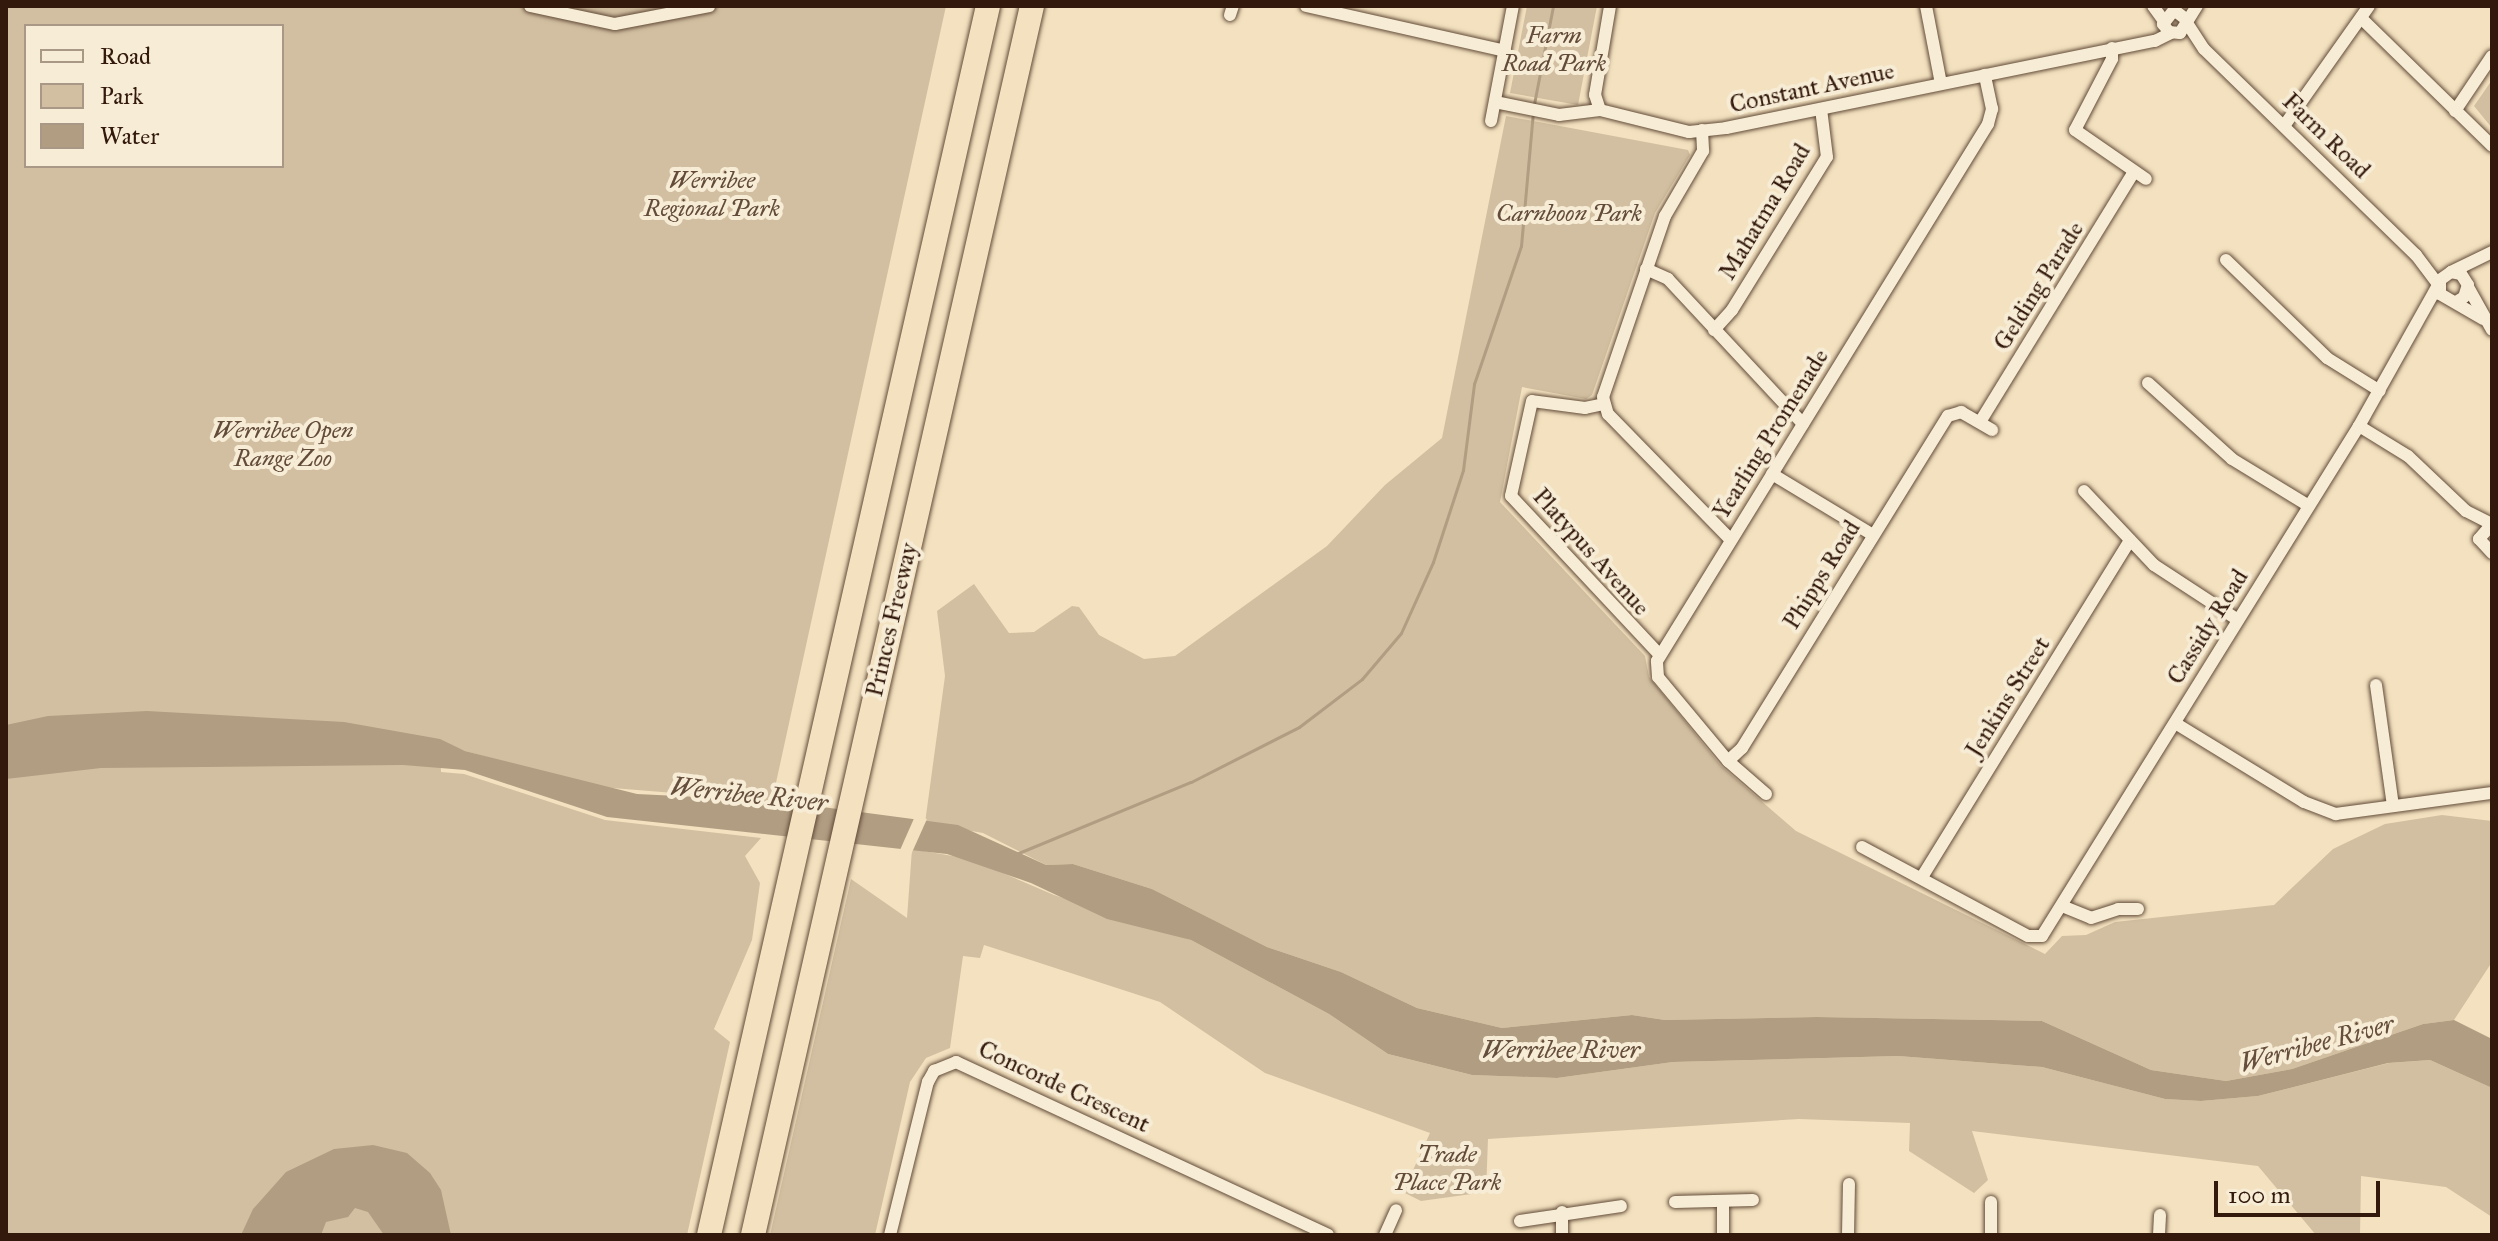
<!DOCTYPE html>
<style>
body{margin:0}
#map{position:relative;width:2498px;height:1241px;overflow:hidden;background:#f3e1bf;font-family:"IM FELL Great Primer",serif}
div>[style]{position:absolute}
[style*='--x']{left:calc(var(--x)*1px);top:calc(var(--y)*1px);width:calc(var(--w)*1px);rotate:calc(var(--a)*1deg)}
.green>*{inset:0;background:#d2bfa1}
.water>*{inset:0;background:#b19d82}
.pier>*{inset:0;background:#f3e1bf;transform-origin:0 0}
.stream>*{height:3px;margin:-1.5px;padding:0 1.5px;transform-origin:1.5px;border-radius:1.5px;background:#b19d82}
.roads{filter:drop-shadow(0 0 2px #624b39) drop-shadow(0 0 2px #624b39)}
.minor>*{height:12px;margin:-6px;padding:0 6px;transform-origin:6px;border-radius:6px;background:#f7ecd5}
.motorway>*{height:24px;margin:-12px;padding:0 12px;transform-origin:12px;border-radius:12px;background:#f3e1bf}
span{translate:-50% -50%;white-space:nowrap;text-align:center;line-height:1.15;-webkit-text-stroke:8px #f7ecd5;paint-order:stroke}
.park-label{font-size:24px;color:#624b39;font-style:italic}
.street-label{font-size:24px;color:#32190c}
.water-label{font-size:26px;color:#654e3b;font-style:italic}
.frame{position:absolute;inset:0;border:8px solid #32190c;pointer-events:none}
.legend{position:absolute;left:24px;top:24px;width:260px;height:144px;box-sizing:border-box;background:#f7ecd5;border:2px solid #a89885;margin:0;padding:10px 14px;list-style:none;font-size:24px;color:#32190c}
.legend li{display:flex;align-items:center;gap:16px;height:40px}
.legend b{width:40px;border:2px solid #a89885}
.scale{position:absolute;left:2214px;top:1181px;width:166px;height:36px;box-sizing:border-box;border:4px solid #32190c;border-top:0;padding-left:10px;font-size:24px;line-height:28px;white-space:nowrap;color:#32190c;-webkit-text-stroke:6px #f7ecd5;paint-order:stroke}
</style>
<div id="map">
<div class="green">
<div style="clip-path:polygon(evenodd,6px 6px,946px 6px,772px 801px,600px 787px,465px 751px,440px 740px,441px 772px,464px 774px,605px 820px,761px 838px,745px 856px,760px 883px,752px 940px,714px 1029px,730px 1042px,687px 1235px,6px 1235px,6px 6px,26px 26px,282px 26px,282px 166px,26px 166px,26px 26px)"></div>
<div style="clip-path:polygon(1527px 6px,1597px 6px,1578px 105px,1510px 93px)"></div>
<div style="clip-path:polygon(2492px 80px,2492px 128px,2474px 106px)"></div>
<div style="clip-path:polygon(1506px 116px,1688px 150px,1690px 155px,1655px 213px,1592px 395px,1586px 399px,1522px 387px,1500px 502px,1645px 656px,1649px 677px,1721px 766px,1796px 831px,2045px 954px,2062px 936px,2086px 935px,2115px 922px,2274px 905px,2333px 849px,2385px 824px,2442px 815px,2492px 821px,2492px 962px,2454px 1020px,2423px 1024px,2292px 1069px,2226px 1081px,2151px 1070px,2042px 1021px,1817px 1017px,1665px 1020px,1632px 1015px,1502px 1028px,1417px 1008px,1341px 972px,1267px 947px,1152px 889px,1073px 864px,1046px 865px,983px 833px,925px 823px,945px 676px,937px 611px,974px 584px,1009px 633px,1034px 632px,1072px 606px,1079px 607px,1099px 635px,1144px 659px,1175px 656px,1327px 546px,1385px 485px,1442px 438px)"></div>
<div style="clip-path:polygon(912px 849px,970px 859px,1054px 895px,1191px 940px,1329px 1014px,1388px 1054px,1472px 1075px,1557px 1078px,1673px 1062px,1898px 1056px,2042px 1067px,2165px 1099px,2201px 1101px,2258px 1096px,2389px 1063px,2430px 1060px,2492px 1088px,2492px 1217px,2446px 1187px,2361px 1176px,2360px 1235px,2316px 1235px,2258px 1166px,1972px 1131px,1988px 1180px,1974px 1193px,1909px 1151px,1910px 1123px,1799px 1119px,1488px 1139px,1486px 1192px,1421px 1201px,1403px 1192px,1430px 1133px,1265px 1073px,1160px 1002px,984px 945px,980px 958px,963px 956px,950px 1048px,926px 1058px,910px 1082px,875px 1235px,770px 1235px,851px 879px,907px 918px)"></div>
</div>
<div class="water">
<div style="clip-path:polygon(147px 711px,344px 722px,440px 739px,465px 751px,637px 794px,777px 801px,958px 825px,1046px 865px,1073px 864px,1152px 889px,1267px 947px,1341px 972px,1417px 1008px,1502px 1028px,1632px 1015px,1665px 1020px,1817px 1017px,2042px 1021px,2151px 1070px,2226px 1081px,2292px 1069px,2423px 1024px,2454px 1020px,2492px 1039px,2492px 1088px,2430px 1060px,2388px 1063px,2258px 1096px,2201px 1101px,2165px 1099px,2042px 1067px,1898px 1056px,1673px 1062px,1557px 1078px,1472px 1075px,1388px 1054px,1329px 1014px,1191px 940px,1107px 919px,1031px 883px,947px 854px,607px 817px,465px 770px,403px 765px,101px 768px,6px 779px,6px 725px,48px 716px)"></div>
<div style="clip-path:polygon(373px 1145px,407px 1153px,430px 1173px,441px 1190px,451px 1235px,384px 1235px,368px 1212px,355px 1208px,348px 1217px,326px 1222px,321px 1235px,241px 1235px,253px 1209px,286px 1172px,334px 1149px)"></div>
</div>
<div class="pier">
<div style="left:916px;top:814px;width:12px;height:39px;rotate:24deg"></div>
</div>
<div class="stream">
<div style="--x:1534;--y:104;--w:100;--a:-79"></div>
<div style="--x:1016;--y:854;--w:189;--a:-22.4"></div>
<div style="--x:1191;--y:782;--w:121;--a:-27"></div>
<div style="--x:1299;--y:727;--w:79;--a:-37.3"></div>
<div style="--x:1362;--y:679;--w:60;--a:-49.7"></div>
<div style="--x:1401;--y:633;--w:78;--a:-65.7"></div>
<div style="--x:1433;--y:562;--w:97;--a:-71.9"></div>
<div style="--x:1463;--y:470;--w:87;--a:-82.7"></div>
<div style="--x:1474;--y:384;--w:146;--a:-71.2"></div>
<div style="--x:1521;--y:246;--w:135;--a:-84.9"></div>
</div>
<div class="roads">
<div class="minor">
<div style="--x:530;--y:6;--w:87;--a:12"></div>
<div style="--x:615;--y:24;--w:96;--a:-10.8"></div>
<div style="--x:1306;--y:6;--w:204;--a:12.7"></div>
<div style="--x:1926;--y:6;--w:79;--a:79.1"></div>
<div style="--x:2153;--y:6;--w:17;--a:54"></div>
<div style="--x:1230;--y:15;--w:9;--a:-72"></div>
<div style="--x:2361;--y:18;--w:183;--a:44.3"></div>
<div style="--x:2187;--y:20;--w:16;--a:-142"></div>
<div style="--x:2174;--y:10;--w:18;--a:128"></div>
<div style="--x:2163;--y:24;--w:10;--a:53"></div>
<div style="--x:2169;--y:32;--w:11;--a:5"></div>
<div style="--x:2180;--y:33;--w:32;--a:-58"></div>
<div style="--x:2187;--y:23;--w:31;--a:57"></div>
<div style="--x:2204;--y:49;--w:296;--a:44.2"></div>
<div style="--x:2416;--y:255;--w:36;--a:53"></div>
<div style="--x:2112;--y:48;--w:11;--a:90"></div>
<div style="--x:2112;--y:59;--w:80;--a:117.5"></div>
<div style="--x:2075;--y:130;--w:86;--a:34.6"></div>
<div style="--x:1495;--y:102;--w:65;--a:11.5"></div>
<div style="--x:1559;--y:115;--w:41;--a:-7"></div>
<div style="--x:1600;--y:110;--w:92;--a:13.9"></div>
<div style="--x:1689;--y:132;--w:37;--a:-6"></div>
<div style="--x:1726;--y:128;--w:438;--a:-11.5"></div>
<div style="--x:2155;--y:41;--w:18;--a:-27"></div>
<div style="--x:1600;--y:110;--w:16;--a:-108"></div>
<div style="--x:1595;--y:95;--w:90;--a:-80.4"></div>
<div style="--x:2455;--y:111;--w:66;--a:-56.1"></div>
<div style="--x:1491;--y:121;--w:117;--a:-79.2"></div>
<div style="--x:2284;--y:126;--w:147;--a:-54.7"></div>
<div style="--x:1702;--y:130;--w:21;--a:87"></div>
<div style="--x:1703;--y:151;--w:75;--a:120.3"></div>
<div style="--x:1665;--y:216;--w:191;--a:108.9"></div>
<div style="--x:1603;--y:397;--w:18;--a:74"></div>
<div style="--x:1608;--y:414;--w:176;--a:45.7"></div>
<div style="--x:2226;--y:260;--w:141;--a:44.1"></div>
<div style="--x:2327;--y:358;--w:62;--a:31.9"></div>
<div style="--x:1646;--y:269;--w:24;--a:24"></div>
<div style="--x:1668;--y:279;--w:198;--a:47"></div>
<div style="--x:2451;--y:272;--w:46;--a:-26"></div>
<div style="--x:2468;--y:287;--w:49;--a:60.8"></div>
<div style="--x:2456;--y:302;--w:9;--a:-32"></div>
<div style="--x:2464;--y:297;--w:13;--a:-72"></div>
<div style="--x:2468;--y:285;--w:13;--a:-122"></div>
<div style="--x:2461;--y:274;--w:10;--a:-169"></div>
<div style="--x:2451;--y:272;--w:14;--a:144"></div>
<div style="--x:2440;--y:280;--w:14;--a:90"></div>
<div style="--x:2440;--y:294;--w:50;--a:30.2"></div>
<div style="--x:1714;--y:330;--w:27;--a:-48"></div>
<div style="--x:1732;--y:310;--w:180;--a:-58.2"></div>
<div style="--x:1827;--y:157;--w:48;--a:-97.1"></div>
<div style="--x:2148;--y:383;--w:113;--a:42.1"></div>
<div style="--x:2232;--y:459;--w:90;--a:31.4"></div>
<div style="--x:1604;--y:404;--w:19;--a:168"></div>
<div style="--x:1585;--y:408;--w:53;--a:-172.5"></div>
<div style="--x:1532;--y:401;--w:97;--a:102.5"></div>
<div style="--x:1511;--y:496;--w:218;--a:46.9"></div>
<div style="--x:1980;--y:422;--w:294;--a:-58.4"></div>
<div style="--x:2359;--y:426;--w:57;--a:31.5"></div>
<div style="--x:2408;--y:456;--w:80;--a:43.5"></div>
<div style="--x:2466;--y:511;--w:29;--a:27"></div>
<div style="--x:1772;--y:474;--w:118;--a:31.1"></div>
<div style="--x:2084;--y:491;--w:102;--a:46.6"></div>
<div style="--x:2154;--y:565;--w:100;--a:33.2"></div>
<div style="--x:2492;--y:524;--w:20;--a:131"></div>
<div style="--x:2479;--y:539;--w:19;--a:47"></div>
<div style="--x:2376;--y:685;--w:122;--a:82"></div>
<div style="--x:2175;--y:723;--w:151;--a:31.5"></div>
<div style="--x:2304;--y:802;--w:34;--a:21"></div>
<div style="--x:2336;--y:814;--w:157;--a:-7.7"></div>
<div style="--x:1728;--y:761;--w:19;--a:-43"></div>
<div style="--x:1742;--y:748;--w:391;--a:-58.2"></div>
<div style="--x:1948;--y:416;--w:14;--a:-17"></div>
<div style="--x:1961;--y:412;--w:36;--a:30"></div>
<div style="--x:1766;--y:794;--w:50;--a:-139"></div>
<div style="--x:1728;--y:761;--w:109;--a:-129.8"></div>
<div style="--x:1658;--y:677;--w:16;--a:-94"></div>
<div style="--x:1657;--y:661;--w:631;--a:-58.35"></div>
<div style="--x:1988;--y:124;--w:16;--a:-75"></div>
<div style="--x:1992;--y:109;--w:35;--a:-102"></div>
<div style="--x:1862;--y:847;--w:188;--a:28.2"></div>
<div style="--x:2028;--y:936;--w:14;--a:0"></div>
<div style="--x:2042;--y:936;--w:600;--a:-58.14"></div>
<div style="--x:2359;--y:426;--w:162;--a:-60.7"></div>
<div style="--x:1922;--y:877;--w:396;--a:-58.3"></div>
<div style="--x:2062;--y:906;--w:31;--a:22"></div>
<div style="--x:2091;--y:918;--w:28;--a:-18"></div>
<div style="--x:2118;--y:909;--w:20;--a:0"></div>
<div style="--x:1675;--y:1202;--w:78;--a:-1.5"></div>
<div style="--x:1520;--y:1221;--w:102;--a:-8.4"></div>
<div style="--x:890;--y:1235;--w:158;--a:-76.1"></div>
<div style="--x:928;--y:1082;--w:13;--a:-61"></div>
<div style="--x:934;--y:1071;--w:24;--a:-22"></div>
<div style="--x:956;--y:1062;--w:410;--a:24.9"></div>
<div style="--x:1385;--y:1235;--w:27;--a:-66"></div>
<div style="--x:1562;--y:1235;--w:23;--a:-90"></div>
<div style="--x:1723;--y:1235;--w:34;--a:-90"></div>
<div style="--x:1848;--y:1235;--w:51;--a:-88.9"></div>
<div style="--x:1991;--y:1235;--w:33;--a:-90"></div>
<div style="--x:2159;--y:1235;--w:20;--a:-87"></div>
</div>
<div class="motorway">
<div style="--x:709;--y:1235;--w:1260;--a:-77.21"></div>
<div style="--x:753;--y:1235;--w:1260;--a:-77.21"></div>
</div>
</div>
<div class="park-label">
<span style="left:1554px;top:50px">Farm<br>Road Park</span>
<span style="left:712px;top:195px">Werribee<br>Regional Park</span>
<span style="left:1569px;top:214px">Carnboon Park</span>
<span style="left:283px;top:445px">Werribee Open<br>Range Zoo</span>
<span style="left:1447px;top:1169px">Trade<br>Place Park</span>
</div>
<div class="street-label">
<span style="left:1812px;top:88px;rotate:-12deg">Constant Avenue</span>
<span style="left:2326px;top:136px;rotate:44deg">Farm Road</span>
<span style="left:1765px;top:212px;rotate:-59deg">Mahatma Road</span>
<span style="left:2039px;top:286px;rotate:-58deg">Gelding Parade</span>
<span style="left:1771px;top:434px;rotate:-58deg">Yearling Promenade</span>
<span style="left:1591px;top:552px;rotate:48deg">Platypus Avenue</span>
<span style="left:1822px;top:575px;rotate:-58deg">Phipps Road</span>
<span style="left:892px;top:620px;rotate:-77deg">Princes Freeway</span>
<span style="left:2208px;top:627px;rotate:-58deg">Cassidy Road</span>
<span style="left:2008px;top:697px;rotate:-58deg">Jenkins Street</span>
<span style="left:1064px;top:1087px;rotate:25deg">Concorde Crescent</span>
</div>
<div class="water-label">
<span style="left:749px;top:795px;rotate:6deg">Werribee River</span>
<span style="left:2317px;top:1044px;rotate:-15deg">Werribee River</span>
<span style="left:1561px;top:1050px">Werribee River</span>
</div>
<div class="frame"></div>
<ul class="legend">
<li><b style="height:10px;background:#f7ecd5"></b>Road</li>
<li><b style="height:22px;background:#d2bfa1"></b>Park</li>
<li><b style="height:22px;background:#b19d82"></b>Water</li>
</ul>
<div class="scale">100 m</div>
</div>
